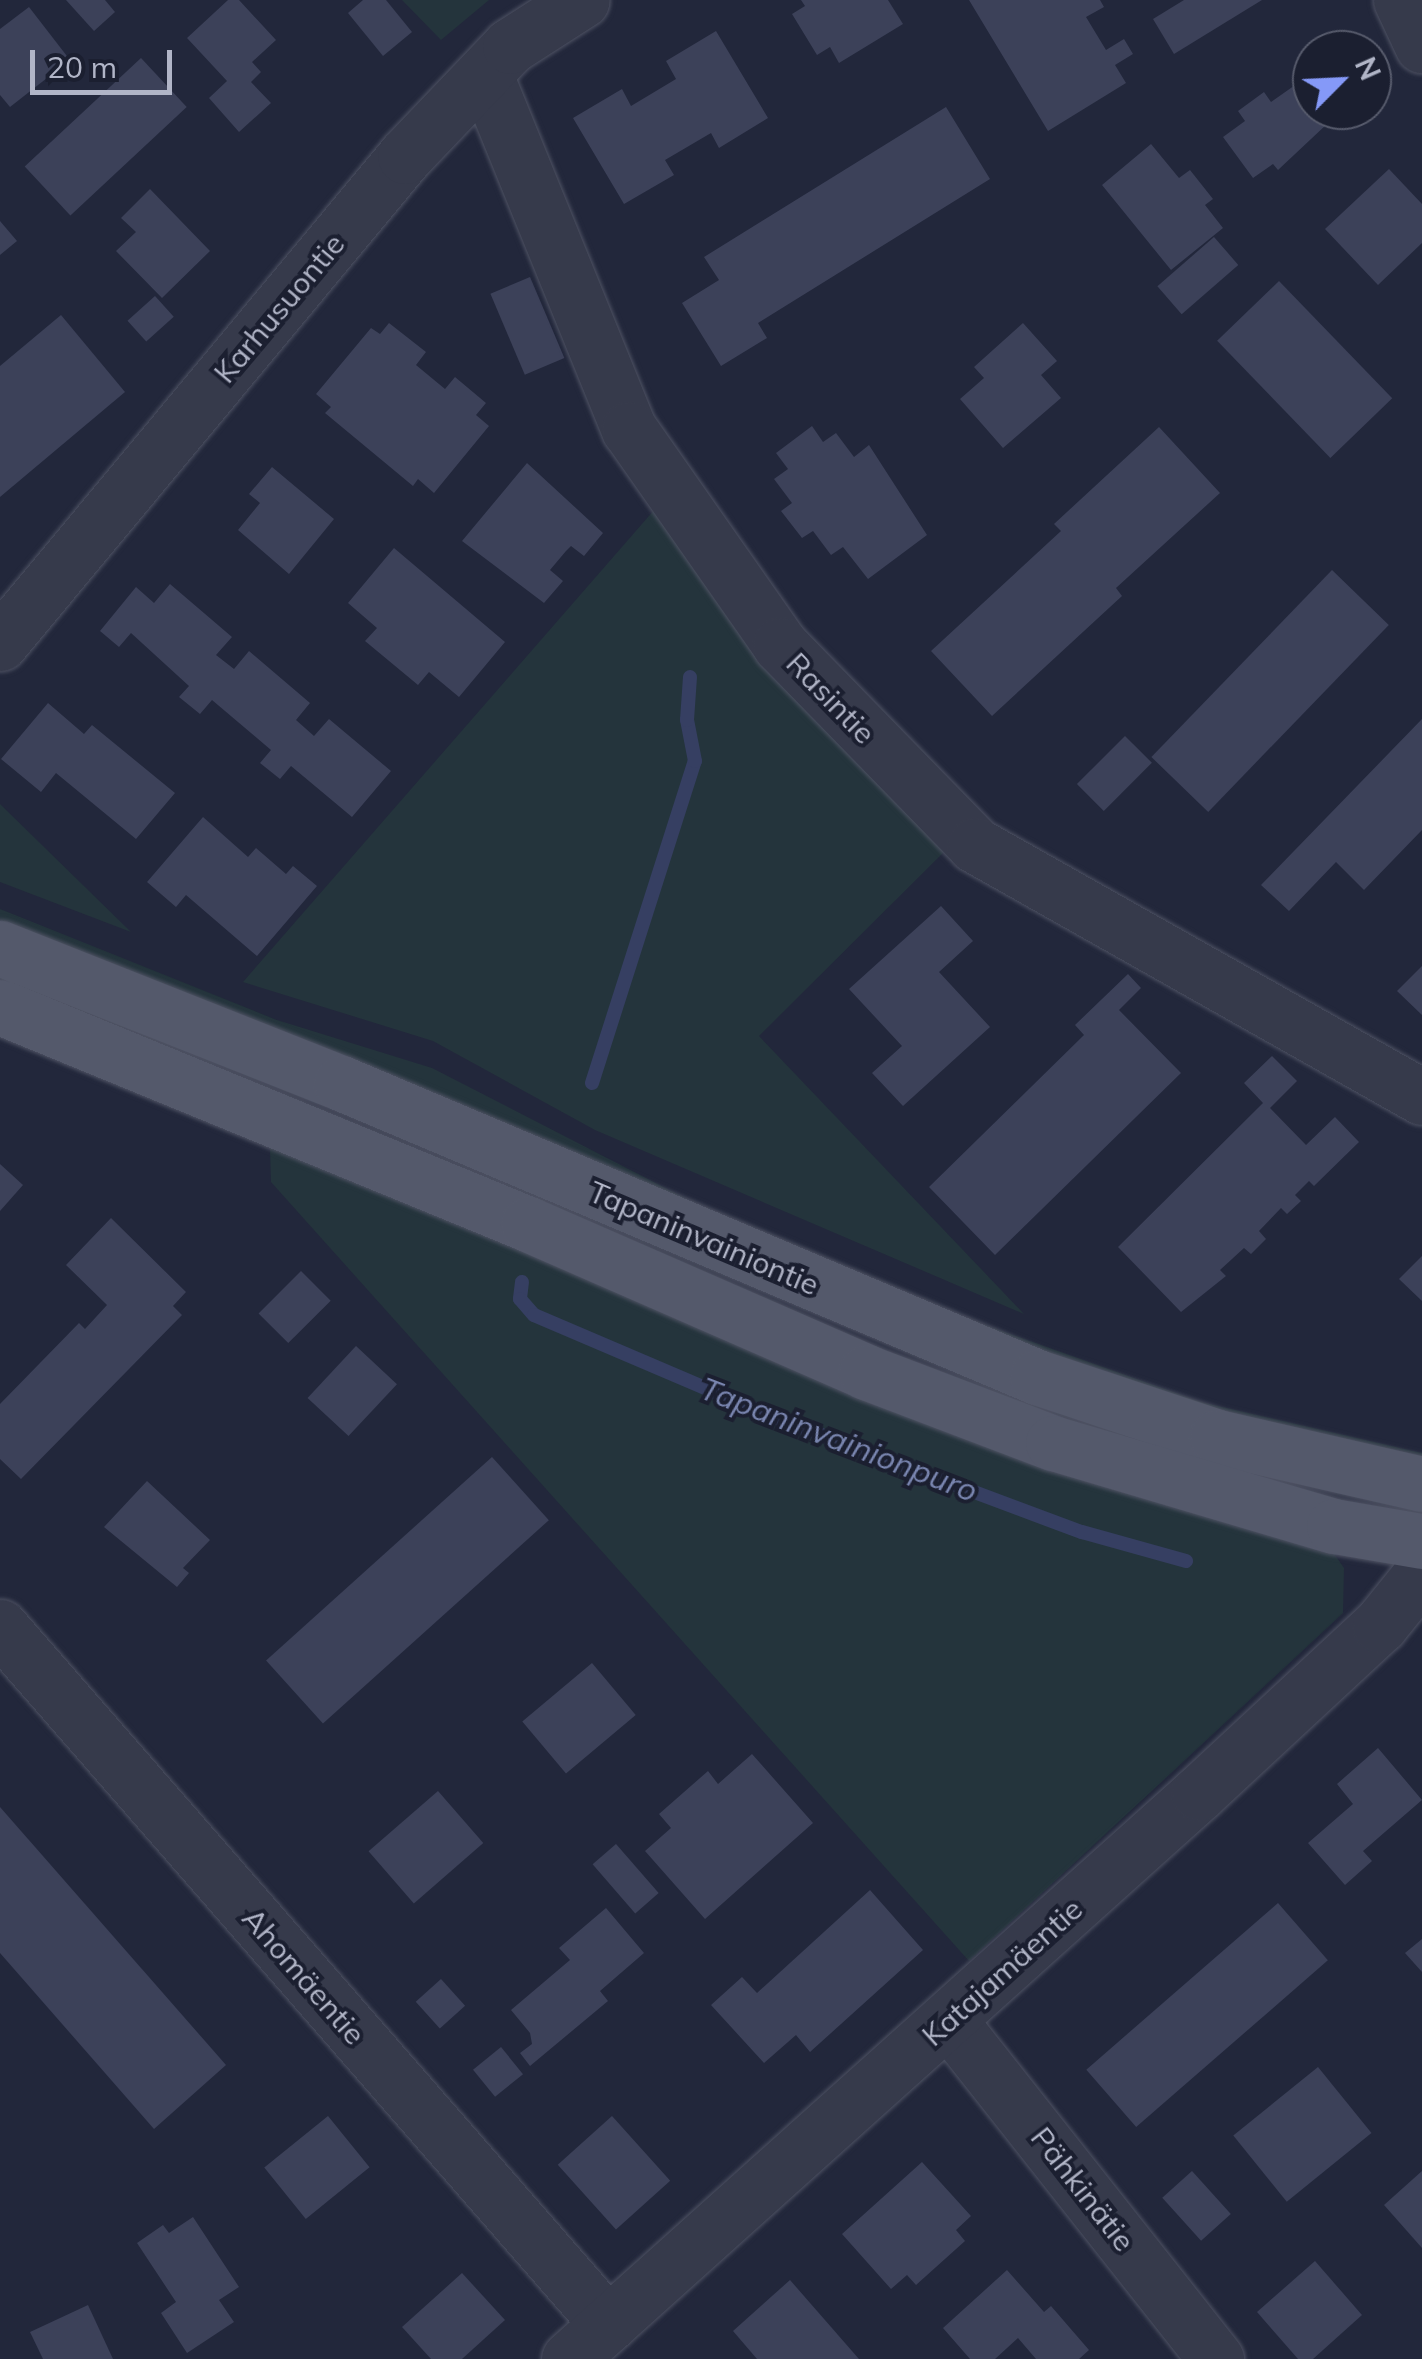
<!DOCTYPE html>
<meta charset="utf-8">
<style>
body{margin:0}
#map{position:relative;width:1422px;height:2359px;overflow:hidden;background:#22273b;font-family:Mulish,sans-serif}
div>[style]{position:absolute}
[style*='--x']{left:calc(var(--x)*1px);top:calc(var(--y)*1px);width:calc(var(--w)*1px);rotate:calc(var(--a)*1deg)}
.green>*{inset:0;background:#24343c}
.stream>*{height:14px;margin:-7px;padding:0 7px;transform-origin:7px;border-radius:7px;background:#363f62}
.building>*{inset:0;background:#3c4159;transform-origin:0 0}
.roads{filter:drop-shadow(0 0 2px #4e5263) drop-shadow(0 0 2px #4e5263)}
.minor>*{height:55px;margin:-27.5px;padding:0 27.5px;transform-origin:27.5px;border-radius:27.5px;background:#363a4b}
.major>*{height:55px;margin:-27.5px;padding:0 27.5px;transform-origin:27.5px;border-radius:27.5px;background:#54596b}
span{translate:-50% -50%;white-space:nowrap;text-align:center;line-height:1.15;-webkit-text-stroke:8px #1b1f30;paint-order:stroke}
.street-label{font-size:30px;color:#b1b5c7}
.water-label{font-size:32px;color:#7985af;font-style:italic}
.north{position:absolute;left:1292px;top:30px;width:100px;height:100px;box-sizing:border-box;background:#1b1f30;border:2px solid #575b6c;border-radius:50%;rotate:66deg;font-size:28px;font-weight:700;line-height:40px;text-align:center;color:#b1b5c7}
.north::after{content:'';display:block;margin:auto;width:35px;height:45px;background:#8599f8;clip-path:polygon(50% 0,100% 100%,50% 72%,0 100%)}
.scale{position:absolute;left:30px;top:50px;width:142px;height:45px;box-sizing:border-box;border:5px solid #b1b5c7;border-top:0;padding-left:12px;font-size:30px;line-height:35px;white-space:nowrap;color:#b1b5c7;-webkit-text-stroke:8px #1b1f30;paint-order:stroke}
</style>
<div id="map">
<div class="green">
<div style="clip-path:polygon(402px 0,489px 0,441px 40px)"></div>
<div style="clip-path:polygon(655px 509px,948px 848px,759px 1036px,1024px 1314px,595px 1130px,433px 1041px,243px 982px)"></div>
<div style="clip-path:polygon(0 804px,131px 932px,0 882px)"></div>
<div style="clip-path:polygon(0 909px,277px 1020px,432px 1068px,710px 1211px,960px 1316px,1201px 1402px,1422px 1453px,1422px 1468px,1100px 1383px,0 924px)"></div>
<div style="clip-path:polygon(270px 1148px,1328px 1545px,1344px 1568px,1343px 1613px,969px 1961px,271px 1182px)"></div>
</div>
<div class="stream">
<div style="--x:592;--y:1083;--w:338;--a:-72.3"></div>
<div style="--x:695;--y:761;--w:42;--a:-101"></div>
<div style="--x:687;--y:720;--w:43;--a:-86"></div>
<div style="--x:522;--y:1282;--w:17;--a:97"></div>
<div style="--x:520;--y:1299;--w:21;--a:49"></div>
<div style="--x:534;--y:1315;--w:258;--a:23.1"></div>
<div style="--x:771;--y:1416;--w:332;--a:20.5"></div>
<div style="--x:1082;--y:1532;--w:108;--a:15.6"></div>
</div>
<div class="building">
<div style="clip-path:polygon(66px 0,105px 0,115px 12px,94px 31px)"></div>
<div style="clip-path:polygon(228px 0,239px 0,276px 40px,252px 62px,261px 72px,251px 82px,271px 103px,239px 132px,209px 98px,227px 81px,187px 38px)"></div>
<div style="clip-path:polygon(363px 0,386px 0,412px 32px,383px 56px,348px 13px)"></div>
<div style="clip-path:polygon(801px 0,888px 0,903px 24px,839px 63px,830px 47px,817px 55px,792px 14px,805px 6px)"></div>
<div style="clip-path:polygon(969px 0,1100px 0,1104px 7px,1086px 17px,1106px 50px,1124px 39px,1133px 54px,1115px 65px,1126px 83px,1048px 131px)"></div>
<div style="clip-path:polygon(1184px 0,1262px 0,1174px 54px,1153px 19px)"></div>
<div style="clip-path:polygon(29px 7px,70px 60px,10px 107px,0 95px,0 29px)"></div>
<div style="clip-path:polygon(716px 31px,768px 118px,719px 148px,711px 133px,665px 160px,674px 175px,624px 204px,573px 118px,622px 89px,631px 106px,676px 79px,666px 61px)"></div>
<div style="left:141px;top:58px;width:67px;height:159px;rotate:47deg"></div>
<div style="clip-path:polygon(1298px 83px,1327px 124px,1278px 170px,1273px 164px,1253px 178px,1223px 137px,1245px 121px,1238px 111px,1264px 92px,1271px 102px)"></div>
<div style="clip-path:polygon(946px 107px,990px 179px,758px 323px,767px 338px,721px 366px,682px 303px,719px 280px,704px 257px)"></div>
<div style="clip-path:polygon(1151px 144px,1179px 178px,1190px 170px,1213px 199px,1205px 205px,1223px 228px,1171px 270px,1102px 185px)"></div>
<div style="clip-path:polygon(1389px 169px,1422px 204px,1422px 243px,1378px 285px,1325px 229px)"></div>
<div style="clip-path:polygon(150px 189px,210px 251px,162px 298px,116px 251px,136px 232px,121px 218px)"></div>
<div style="clip-path:polygon(0 221px,17px 241px,0 255px)"></div>
<div style="left:1214px;top:237px;width:37px;height:75px;rotate:49deg"></div>
<div style="left:530px;top:277px;width:88px;height:43px;rotate:67deg"></div>
<div style="left:1279px;top:281px;width:163px;height:86px;rotate:46deg"></div>
<div style="left:155px;top:296px;width:28px;height:37px;rotate:48deg"></div>
<div style="clip-path:polygon(61px 315px,125px 392px,0 497px,0 366px)"></div>
<div style="clip-path:polygon(389px 323px,426px 352px,416px 365px,445px 389px,455px 377px,486px 403px,476px 415px,489px 426px,434px 493px,418px 479px,413px 486px,325px 413px,331px 407px,316px 394px,371px 328px,380px 334px)"></div>
<div style="clip-path:polygon(1023px 323px,1057px 361px,1041px 375px,1061px 398px,1003px 448px,960px 399px,984px 378px,974px 367px)"></div>
<div style="clip-path:polygon(812px 426px,823px 442px,836px 433px,854px 457px,869px 445px,927px 535px,868px 579px,843px 547px,831px 555px,813px 531px,802px 538px,781px 511px,792px 503px,774px 479px,788px 469px,776px 453px)"></div>
<div style="clip-path:polygon(1159px 427px,1220px 493px,1116px 588px,1122px 596px,992px 716px,931px 651px,1061px 531px,1054px 524px)"></div>
<div style="clip-path:polygon(527px 463px,603px 533px,584px 556px,571px 546px,566px 551px,550px 570px,563px 581px,544px 603px,462px 541px)"></div>
<div style="clip-path:polygon(272px 467px,334px 519px,289px 574px,238px 530px,260px 503px,249px 494px)"></div>
<div style="clip-path:polygon(394px 548px,505px 642px,459px 697px,429px 672px,418px 685px,365px 641px,377px 628px,348px 603px)"></div>
<div style="left:1332px;top:570px;width:79px;height:260px;rotate:44deg"></div>
<div style="clip-path:polygon(170px 584px,232px 637px,216px 655px,234px 669px,249px 651px,310px 703px,296px 720px,314px 736px,329px 719px,391px 771px,352px 817px,291px 766px,280px 779px,260px 763px,271px 750px,212px 700px,200px 714px,179px 697px,189px 686px,131px 633px,119px 647px,100px 631px,136px 587px,154px 603px)"></div>
<div style="clip-path:polygon(48px 703px,84px 734px,92px 725px,175px 793px,136px 839px,56px 773px,41px 792px,1px 759px)"></div>
<div style="clip-path:polygon(1422px 719px,1422px 830px,1364px 890px,1336px 862px,1289px 911px,1261px 885px)"></div>
<div style="left:1125px;top:736px;width:38px;height:68px;rotate:45deg"></div>
<div style="clip-path:polygon(203px 817px,248px 857px,256px 848px,286px 874px,293px 866px,317px 886px,257px 956px,186px 895px,176px 907px,147px 882px)"></div>
<div style="clip-path:polygon(941px 906px,973px 941px,939px 972px,990px 1027px,903px 1106px,872px 1073px,902px 1046px,849px 989px)"></div>
<div style="clip-path:polygon(1422px 966px,1422px 1015px,1397px 991px)"></div>
<div style="clip-path:polygon(1128px 974px,1141px 988px,1119px 1010px,1181px 1073px,995px 1255px,929px 1187px,1084px 1035px,1075px 1025px)"></div>
<div style="clip-path:polygon(1272px 1056px,1297px 1081px,1270px 1108px,1306px 1145px,1335px 1117px,1359px 1142px,1314px 1186px,1309px 1181px,1295px 1195px,1301px 1201px,1287px 1214px,1281px 1208px,1259px 1231px,1266px 1239px,1251px 1254px,1244px 1248px,1220px 1270px,1226px 1276px,1181px 1312px,1118px 1247px,1263px 1103px,1244px 1083px)"></div>
<div style="clip-path:polygon(0 1164px,23px 1185px,0 1211px)"></div>
<div style="clip-path:polygon(111px 1218px,186px 1292px,173px 1306px,182px 1315px,21px 1479px,0 1459px,0 1404px,79px 1323px,85px 1329px,107px 1305px,66px 1265px)"></div>
<div style="clip-path:polygon(1422px 1256px,1422px 1301px,1399px 1279px)"></div>
<div style="left:301px;top:1271px;width:42px;height:60px;rotate:45deg"></div>
<div style="left:356px;top:1346px;width:56px;height:71px;rotate:43deg"></div>
<div style="left:492px;top:1457px;width:85px;height:304px;rotate:48deg"></div>
<div style="clip-path:polygon(147px 1481px,210px 1540px,183px 1568px,189px 1573px,177px 1587px,104px 1527px)"></div>
<div style="left:592px;top:1663px;width:68px;height:91px;rotate:50deg"></div>
<div style="clip-path:polygon(1378px 1748px,1422px 1800px,1363px 1851px,1372px 1861px,1345px 1885px,1308px 1843px,1353px 1804px,1337px 1784px)"></div>
<div style="clip-path:polygon(752px 1754px,813px 1823px,705px 1919px,645px 1851px,671px 1828px,659px 1814px,708px 1771px,718px 1784px)"></div>
<div style="left:438px;top:1791px;width:69px;height:92px;rotate:49deg"></div>
<div style="clip-path:polygon(0 1807px,226px 2065px,154px 2129px,0 1953px)"></div>
<div style="left:616px;top:1844px;width:65px;height:31px;rotate:49deg"></div>
<div style="clip-path:polygon(870px 1890px,923px 1950px,810px 2052px,796px 2035px,764px 2063px,711px 2005px,742px 1977px,757px 1993px)"></div>
<div style="left:1278px;top:1903px;width:76px;height:254px;rotate:49deg"></div>
<div style="clip-path:polygon(606px 1908px,644px 1953px,600px 1991px,608px 2001px,530px 2066px,520px 2053px,532px 2044px,530px 2033px,511px 2010px,570px 1960px,559px 1948px)"></div>
<div style="clip-path:polygon(1422px 1939px,1422px 1972px,1405px 1953px)"></div>
<div style="left:441px;top:1979px;width:36px;height:34px;rotate:48deg"></div>
<div style="left:501px;top:2047px;width:35px;height:36px;rotate:51deg"></div>
<div style="left:1318px;top:2067px;width:85px;height:109px;rotate:51deg"></div>
<div style="left:328px;top:2116px;width:66px;height:82px;rotate:51deg"></div>
<div style="left:612px;top:2116px;width:87px;height:73px;rotate:48deg"></div>
<div style="clip-path:polygon(922px 2162px,971px 2216px,956px 2230px,965px 2241px,916px 2285px,907px 2275px,891px 2289px,842px 2234px)"></div>
<div style="left:1192px;top:2171px;width:58px;height:40px;rotate:48deg"></div>
<div style="clip-path:polygon(1422px 2171px,1422px 2248px,1384px 2205px)"></div>
<div style="clip-path:polygon(193px 2217px,239px 2287px,219px 2300px,234px 2322px,187px 2353px,161px 2313px,176px 2302px,137px 2243px,163px 2225px,169px 2233px)"></div>
<div style="clip-path:polygon(1315px 2261px,1362px 2315px,1313px 2359px,1298px 2359px,1257px 2312px)"></div>
<div style="clip-path:polygon(1007px 2270px,1044px 2312px,1051px 2306px,1089px 2350px,1079px 2359px,1036px 2359px,1018px 2338px,995px 2359px,970px 2359px,943px 2328px)"></div>
<div style="clip-path:polygon(462px 2273px,505px 2320px,462px 2359px,431px 2359px,402px 2327px)"></div>
<div style="clip-path:polygon(790px 2280px,859px 2359px,757px 2359px,733px 2331px)"></div>
<div style="clip-path:polygon(88px 2305px,113px 2359px,43px 2359px,30px 2332px)"></div>
</div>
<div class="roads">
<div class="minor">
<div style="--x:1401;--y:0;--w:50;--a:65"></div>
<div style="--x:485;--y:75;--w:382;--a:67.9"></div>
<div style="--x:629;--y:429;--w:264;--a:55"></div>
<div style="--x:780;--y:645;--w:279;--a:45.7"></div>
<div style="--x:975;--y:845;--w:513;--a:29.41"></div>
<div style="--x:0;--y:643;--w:633;--a:-50.25"></div>
<div style="--x:405;--y:156;--w:152;--a:-46.3"></div>
<div style="--x:510;--y:46;--w:85;--a:-32.6"></div>
<div style="--x:0;--y:1627;--w:925;--a:48.9"></div>
<div style="--x:949;--y:2021;--w:431;--a:51.7"></div>
<div style="--x:569;--y:2359;--w:847;--a:-41.94"></div>
<div style="--x:1199;--y:1793;--w:247;--a:-42.9"></div>
<div style="--x:1380;--y:1625;--w:67;--a:-51.1"></div>
</div>
<div class="major">
<div style="--x:0;--y:948;--w:367;--a:21.6"></div>
<div style="--x:341;--y:1083;--w:756;--a:22.9"></div>
<div style="--x:1037;--y:1377;--w:190;--a:18.4"></div>
<div style="--x:1217;--y:1437;--w:210;--a:12.9"></div>
<div style="--x:0;--y:1007;--w:571;--a:22.34"></div>
<div style="--x:528;--y:1224;--w:369;--a:23.6"></div>
<div style="--x:866;--y:1372;--w:200;--a:20.8"></div>
<div style="--x:1053;--y:1443;--w:293;--a:16.5"></div>
<div style="--x:1334;--y:1526;--w:89;--a:9.7"></div>
</div>
</div>
<div class="street-label">
<span style="left:279px;top:308px;rotate:-50deg">Karhusuontie</span>
<span style="left:831px;top:698px;rotate:46deg">Rasintie</span>
<span style="left:704px;top:1238px;rotate:23deg">Tapaninvainiontie</span>
<span style="left:1002px;top:1972px;rotate:-42deg">Katajamäentie</span>
<span style="left:304px;top:1976px;rotate:49deg">Ahomäentie</span>
<span style="left:1083px;top:2189px;rotate:52deg">Pähkinätie</span>
</div>
<div class="water-label">
<span style="left:839px;top:1439px;rotate:21deg">Tapaninvainionpuro</span>
</div>
<div class="north">N</div>
<div class="scale">20 m</div>
</div>
